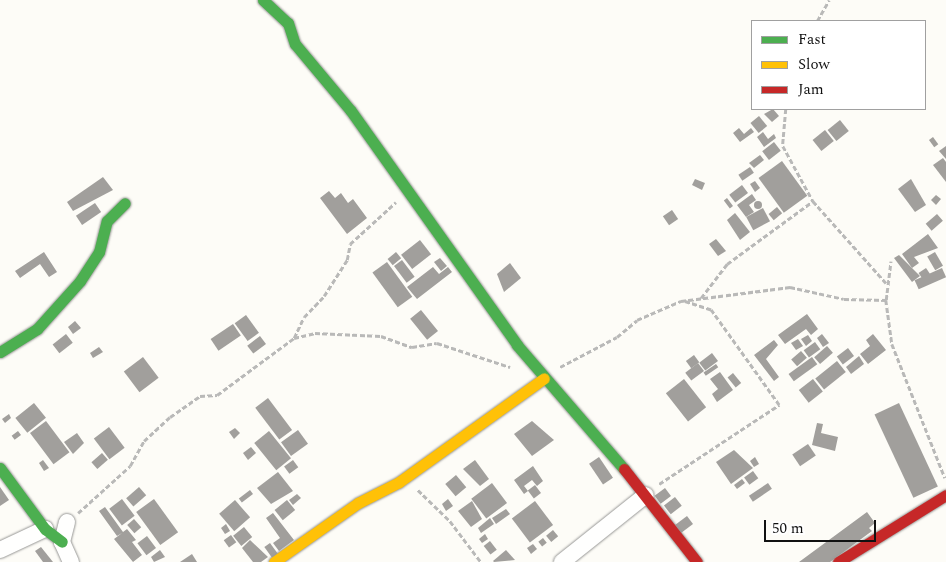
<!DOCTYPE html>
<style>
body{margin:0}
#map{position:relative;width:946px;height:562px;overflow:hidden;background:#fdfcf7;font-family:Spectral,serif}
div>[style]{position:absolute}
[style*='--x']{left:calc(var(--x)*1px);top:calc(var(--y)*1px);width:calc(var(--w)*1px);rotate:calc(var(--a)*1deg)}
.building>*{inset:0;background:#a19f9c;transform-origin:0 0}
.round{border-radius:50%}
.path>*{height:2.5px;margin-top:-1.25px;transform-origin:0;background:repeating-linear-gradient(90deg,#b9b9b8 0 5px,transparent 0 7.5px)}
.roads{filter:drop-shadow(0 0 1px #979795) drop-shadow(0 0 1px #979795)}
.street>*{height:16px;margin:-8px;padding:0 8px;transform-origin:8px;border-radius:8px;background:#fffffe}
.fast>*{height:11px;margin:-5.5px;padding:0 5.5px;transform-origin:5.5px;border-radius:5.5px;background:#4caf50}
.slow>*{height:11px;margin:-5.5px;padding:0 5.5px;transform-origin:5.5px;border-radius:5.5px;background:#ffc107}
.jam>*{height:11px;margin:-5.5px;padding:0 5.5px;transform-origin:5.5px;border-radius:5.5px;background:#c62828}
span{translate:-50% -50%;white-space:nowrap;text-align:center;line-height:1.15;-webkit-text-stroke:5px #fff;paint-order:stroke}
.legend{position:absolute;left:751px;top:20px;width:175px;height:90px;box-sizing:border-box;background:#fff;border:1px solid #a0a0a0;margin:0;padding:6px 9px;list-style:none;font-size:15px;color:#111}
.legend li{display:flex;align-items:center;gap:10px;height:25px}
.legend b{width:25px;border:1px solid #a0a0a0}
.scale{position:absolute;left:764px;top:520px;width:112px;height:22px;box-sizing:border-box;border:2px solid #111;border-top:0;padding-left:6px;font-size:15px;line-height:18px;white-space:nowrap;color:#111;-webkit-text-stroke:4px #fff;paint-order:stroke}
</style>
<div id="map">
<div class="building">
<div style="clip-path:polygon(773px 109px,779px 116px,772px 122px,764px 114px)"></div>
<div style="left:759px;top:116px;width:13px;height:11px;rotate:51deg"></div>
<div style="left:840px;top:120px;width:14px;height:16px;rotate:51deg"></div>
<div style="clip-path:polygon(739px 128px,744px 134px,751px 128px,754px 132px,740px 142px,733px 133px)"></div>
<div style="left:825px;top:130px;width:14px;height:16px;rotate:51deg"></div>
<div style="clip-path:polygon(763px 132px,768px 139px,774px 134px,776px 138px,764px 147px,757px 137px)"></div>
<div style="left:933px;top:137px;width:9px;height:5px;rotate:54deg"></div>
<div style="left:774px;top:142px;width:11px;height:15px;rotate:52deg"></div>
<div style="clip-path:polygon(946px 146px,946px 159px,939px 151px)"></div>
<div style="clip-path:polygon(760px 155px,764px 160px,754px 168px,749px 163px)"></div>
<div style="clip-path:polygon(943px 158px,946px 162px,946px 182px,933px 165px)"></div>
<div style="left:782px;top:161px;width:43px;height:29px;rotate:54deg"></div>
<div style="left:750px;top:167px;width:7px;height:14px;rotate:56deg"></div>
<div style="clip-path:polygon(103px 177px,113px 190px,73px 211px,67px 202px)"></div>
<div style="clip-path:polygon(695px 179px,705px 183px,702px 190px,692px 185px)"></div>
<div style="clip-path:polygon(911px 179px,926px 205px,915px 212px,898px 189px)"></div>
<div style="clip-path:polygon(755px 181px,760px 188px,755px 192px,750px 184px)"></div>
<div style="left:742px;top:185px;width:10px;height:16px;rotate:53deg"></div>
<div style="clip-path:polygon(329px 191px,335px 198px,341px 193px,348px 203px,353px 199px,367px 218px,347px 234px,320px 198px)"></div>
<div style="clip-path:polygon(752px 194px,756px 200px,749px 205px,754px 212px,746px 217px,737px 205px)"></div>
<div style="clip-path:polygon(936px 195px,941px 199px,936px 205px,931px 200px)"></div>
<div style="left:727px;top:198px;width:10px;height:4px;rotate:53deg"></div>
<div class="round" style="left:754px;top:201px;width:8px;height:8px"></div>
<div style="left:95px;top:203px;width:11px;height:23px;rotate:56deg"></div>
<div style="left:777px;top:207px;width:8px;height:11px;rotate:50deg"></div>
<div style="left:763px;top:208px;width:15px;height:19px;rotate:62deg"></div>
<div style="left:672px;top:210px;width:11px;height:11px;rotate:56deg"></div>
<div style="clip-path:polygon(735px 213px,750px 232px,740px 240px,727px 220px)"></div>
<div style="left:937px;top:214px;width:9px;height:15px;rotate:49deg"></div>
<div style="clip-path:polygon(928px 234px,938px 248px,914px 257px,919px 263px,912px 268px,902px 254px)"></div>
<div style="clip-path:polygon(716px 239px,726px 251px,718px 256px,709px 244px)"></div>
<div style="left:420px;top:240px;width:18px;height:24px;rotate:52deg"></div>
<div style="clip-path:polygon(44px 252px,57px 272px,49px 277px,40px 264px,20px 278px,15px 271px)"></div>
<div style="left:396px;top:252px;width:8px;height:11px;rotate:50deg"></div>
<div style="left:935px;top:252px;width:16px;height:9px;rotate:60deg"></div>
<div style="clip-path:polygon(899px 255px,920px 276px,912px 282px,894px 258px)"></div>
<div style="clip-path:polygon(440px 258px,447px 266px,441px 271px,434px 262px)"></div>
<div style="left:402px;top:260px;width:21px;height:10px;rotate:53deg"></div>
<div style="left:387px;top:262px;width:43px;height:18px;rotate:54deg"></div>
<div style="clip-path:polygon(510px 263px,521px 278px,504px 292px,497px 274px)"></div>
<div style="clip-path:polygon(433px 267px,439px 274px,448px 267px,452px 272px,417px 299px,407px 287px)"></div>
<div style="left:926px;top:268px;width:7px;height:9px;rotate:56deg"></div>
<div style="left:942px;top:268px;width:10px;height:30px;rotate:66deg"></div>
<div style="left:421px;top:310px;width:27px;height:14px;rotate:51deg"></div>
<div style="clip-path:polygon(807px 314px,818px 329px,811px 335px,806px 329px,785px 344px,778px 335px)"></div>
<div style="left:246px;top:315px;width:22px;height:14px;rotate:54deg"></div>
<div style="clip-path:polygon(75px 321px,81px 328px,73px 334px,68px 327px)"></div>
<div style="left:233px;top:324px;width:14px;height:27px;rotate:56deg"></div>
<div style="left:66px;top:334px;width:11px;height:17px;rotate:52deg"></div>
<div style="clip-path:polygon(822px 334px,829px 343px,823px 347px,817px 338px)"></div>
<div style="clip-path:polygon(873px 334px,886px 350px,868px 364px,860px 354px,870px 346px,866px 340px)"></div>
<div style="clip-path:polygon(808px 335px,812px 341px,806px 346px,801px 339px)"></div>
<div style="left:260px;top:336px;width:10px;height:16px;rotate:53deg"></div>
<div style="clip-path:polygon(798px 339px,803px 346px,796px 350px,791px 343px)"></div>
<div style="clip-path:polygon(774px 340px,778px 345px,766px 359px,779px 377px,774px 381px,754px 355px)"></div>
<div style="left:815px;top:342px;width:9px;height:14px;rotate:54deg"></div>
<div style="left:827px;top:346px;width:9px;height:17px;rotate:49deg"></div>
<div style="clip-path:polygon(99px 347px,103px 352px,93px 358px,90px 353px)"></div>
<div style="left:848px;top:348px;width:10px;height:14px;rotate:53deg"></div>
<div style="left:801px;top:351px;width:9px;height:13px;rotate:49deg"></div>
<div style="left:712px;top:353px;width:10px;height:16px;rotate:53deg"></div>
<div style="left:694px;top:355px;width:9px;height:10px;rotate:54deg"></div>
<div style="clip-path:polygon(859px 356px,864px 364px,851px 374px,846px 367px)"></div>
<div style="left:143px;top:357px;width:26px;height:24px;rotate:53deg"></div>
<div style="left:812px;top:357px;width:9px;height:29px;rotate:54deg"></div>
<div style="left:837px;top:361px;width:14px;height:28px;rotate:51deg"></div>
<div style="left:698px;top:363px;width:10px;height:16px;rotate:53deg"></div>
<div style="left:716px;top:364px;width:4px;height:15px;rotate:56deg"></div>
<div style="clip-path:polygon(720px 372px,733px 390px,717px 402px,712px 394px,718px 389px,710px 379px)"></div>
<div style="left:733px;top:373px;width:13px;height:7px;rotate:51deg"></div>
<div style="left:684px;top:379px;width:36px;height:23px;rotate:52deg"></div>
<div style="left:813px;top:379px;width:16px;height:18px;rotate:52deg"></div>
<div style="left:268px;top:398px;width:40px;height:16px;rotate:53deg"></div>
<div style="left:34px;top:403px;width:19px;height:24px;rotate:51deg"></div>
<div style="left:899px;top:403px;width:92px;height:27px;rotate:65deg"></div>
<div style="clip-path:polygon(9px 414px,11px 418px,5px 423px,2px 419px)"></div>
<div style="left:46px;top:421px;width:39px;height:20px;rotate:53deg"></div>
<div style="clip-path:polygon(532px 421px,554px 440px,532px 456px,514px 434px)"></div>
<div style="clip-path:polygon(817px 423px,823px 424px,821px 433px,838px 437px,835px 451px,812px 445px)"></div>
<div style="left:109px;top:427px;width:26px;height:19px;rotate:53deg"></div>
<div style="clip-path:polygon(235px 428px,240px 433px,234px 439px,229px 432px)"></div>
<div style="left:298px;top:430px;width:17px;height:21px;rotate:54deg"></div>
<div style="left:18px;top:431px;width:5px;height:8px;rotate:53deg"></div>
<div style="left:269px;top:431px;width:35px;height:19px;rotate:51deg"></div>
<div style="clip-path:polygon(77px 433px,84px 443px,73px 454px,64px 442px)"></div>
<div style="left:808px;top:444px;width:14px;height:19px;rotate:56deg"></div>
<div style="clip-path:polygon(251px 447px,256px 453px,248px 460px,243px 453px)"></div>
<div style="clip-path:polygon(734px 450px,753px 468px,731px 484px,716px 462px)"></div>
<div style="left:102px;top:453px;width:9px;height:14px;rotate:49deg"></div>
<div style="left:599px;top:457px;width:25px;height:12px;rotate:56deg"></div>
<div style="clip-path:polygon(755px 457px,759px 464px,754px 467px,750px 461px)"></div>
<div style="clip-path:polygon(43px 460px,49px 468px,44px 471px,39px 463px)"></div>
<div style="left:293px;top:460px;width:9px;height:11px;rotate:54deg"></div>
<div style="clip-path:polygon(475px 460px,489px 479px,480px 486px,463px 469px)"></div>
<div style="clip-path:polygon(533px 466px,543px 481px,537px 486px,532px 480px,524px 486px,528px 491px,524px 494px,514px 480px)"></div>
<div style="left:753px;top:471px;width:9px;height:11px;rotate:54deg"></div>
<div style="clip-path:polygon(278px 472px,293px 491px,271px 504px,257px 488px)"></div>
<div style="left:456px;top:475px;width:16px;height:14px;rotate:50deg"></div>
<div style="left:742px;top:479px;width:5px;height:10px;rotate:53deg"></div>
<div style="left:492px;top:483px;width:25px;height:26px;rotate:53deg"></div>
<div style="left:768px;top:483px;width:7px;height:23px;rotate:56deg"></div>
<div style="left:535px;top:485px;width:10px;height:9px;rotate:53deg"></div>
<div style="clip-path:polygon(0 487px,9px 500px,0 506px)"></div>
<div style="left:139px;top:487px;width:11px;height:17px;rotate:49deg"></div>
<div style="left:665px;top:488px;width:10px;height:13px;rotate:53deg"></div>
<div style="left:250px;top:490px;width:5px;height:14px;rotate:53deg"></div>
<div style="clip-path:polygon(297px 494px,301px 498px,293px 505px,289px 500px)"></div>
<div style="left:675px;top:497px;width:11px;height:14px;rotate:52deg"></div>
<div style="left:122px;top:499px;width:21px;height:16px;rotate:53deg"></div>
<div style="left:154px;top:499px;width:41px;height:22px;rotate:54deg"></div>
<div style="clip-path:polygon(448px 499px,453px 506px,446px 511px,442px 504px)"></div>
<div style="left:235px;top:500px;width:23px;height:21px;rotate:49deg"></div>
<div style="left:287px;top:500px;width:13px;height:16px;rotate:51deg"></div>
<div style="clip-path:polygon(472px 501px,482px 519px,471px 527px,458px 511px)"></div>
<div style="left:535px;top:501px;width:30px;height:29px;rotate:53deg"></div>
<div style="clip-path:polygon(105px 507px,123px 532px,127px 529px,136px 540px,132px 542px,142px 555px,133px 562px,114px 539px,122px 533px,117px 536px,99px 511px)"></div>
<div style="clip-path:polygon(506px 509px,510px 514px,496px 524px,492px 518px)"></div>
<div style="clip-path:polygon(867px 512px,875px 523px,869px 528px,872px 531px,830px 562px,799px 562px)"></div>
<div style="clip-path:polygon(273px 513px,294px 540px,279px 551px,273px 543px,280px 538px,266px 518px)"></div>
<div style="left:687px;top:516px;width:10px;height:15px;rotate:53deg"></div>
<div style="clip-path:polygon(490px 518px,494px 524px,481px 533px,478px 528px)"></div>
<div style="left:134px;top:519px;width:11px;height:9px;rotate:49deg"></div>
<div style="clip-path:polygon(226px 524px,230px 531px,225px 534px,221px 528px)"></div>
<div style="left:244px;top:527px;width:13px;height:14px;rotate:51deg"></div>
<div style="left:553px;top:530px;width:8px;height:9px;rotate:50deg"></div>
<div style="clip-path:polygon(485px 534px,488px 539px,482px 543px,479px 539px)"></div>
<div style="left:231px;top:535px;width:9px;height:9px;rotate:54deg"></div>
<div style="left:147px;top:536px;width:15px;height:12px;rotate:53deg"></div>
<div style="left:543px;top:538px;width:6px;height:6px;rotate:51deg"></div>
<div style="clip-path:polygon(250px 540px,268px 557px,261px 562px,253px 562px,242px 548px)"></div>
<div style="left:490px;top:541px;width:11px;height:8px;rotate:52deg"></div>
<div style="left:270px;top:543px;width:14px;height:7px;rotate:54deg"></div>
<div style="clip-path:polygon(533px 544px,537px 549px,531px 554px,527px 548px)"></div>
<div style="clip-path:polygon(41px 547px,53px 562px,43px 562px,35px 551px)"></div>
<div style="clip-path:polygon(160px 550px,165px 557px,154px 562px,151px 557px)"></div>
<div style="clip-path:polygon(506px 550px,515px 560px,494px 562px,493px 561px)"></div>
<div style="clip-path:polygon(192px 554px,197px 562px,180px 562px)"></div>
</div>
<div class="path">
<div style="--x:817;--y:21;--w:24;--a:-60"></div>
<div style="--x:786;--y:109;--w:37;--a:95"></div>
<div style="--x:783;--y:146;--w:63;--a:61.4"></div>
<div style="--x:813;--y:201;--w:110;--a:48.3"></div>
<div style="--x:701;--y:298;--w:43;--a:-52.6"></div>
<div style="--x:727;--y:264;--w:107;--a:-36.2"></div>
<div style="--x:886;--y:300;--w:39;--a:-83"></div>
<div style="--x:294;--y:338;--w:22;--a:-13"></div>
<div style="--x:315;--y:333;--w:66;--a:2.6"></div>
<div style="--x:381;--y:336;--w:33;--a:20"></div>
<div style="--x:412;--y:347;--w:25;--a:-9"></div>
<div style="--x:437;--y:343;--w:77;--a:18.2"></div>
<div style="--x:560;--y:367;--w:64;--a:-27.8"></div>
<div style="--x:617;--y:337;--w:26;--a:-40"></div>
<div style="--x:637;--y:320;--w:48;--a:-23.4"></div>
<div style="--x:681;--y:301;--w:110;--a:-7.3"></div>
<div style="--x:790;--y:287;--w:55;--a:12.5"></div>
<div style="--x:844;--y:299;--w:42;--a:1.4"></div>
<div style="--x:886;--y:300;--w:44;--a:82.2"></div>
<div style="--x:892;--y:344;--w:144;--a:68.4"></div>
<div style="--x:659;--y:484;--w:144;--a:-33.4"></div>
<div style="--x:779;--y:405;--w:117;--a:-125.6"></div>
<div style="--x:711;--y:310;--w:29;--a:-162"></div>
<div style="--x:418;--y:490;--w:45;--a:44.1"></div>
<div style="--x:450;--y:521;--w:51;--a:52.9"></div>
<div style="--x:78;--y:513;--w:70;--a:-42.1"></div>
<div style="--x:130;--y:466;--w:29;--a:-61"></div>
<div style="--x:144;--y:441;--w:35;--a:-43"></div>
<div style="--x:170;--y:417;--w:37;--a:-35"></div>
<div style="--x:200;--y:396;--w:17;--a:-3"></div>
<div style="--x:217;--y:395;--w:96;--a:-36.5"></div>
<div style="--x:294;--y:338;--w:23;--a:-65"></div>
<div style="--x:304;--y:317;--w:29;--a:-46"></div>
<div style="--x:324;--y:296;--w:43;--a:-57.4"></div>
<div style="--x:347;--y:260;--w:16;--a:-79"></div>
<div style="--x:350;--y:244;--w:62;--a:-42.4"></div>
</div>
<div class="roads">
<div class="street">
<div style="--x:67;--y:522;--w:21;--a:104"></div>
<div style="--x:62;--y:542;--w:22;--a:66"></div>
<div style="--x:0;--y:550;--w:50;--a:-25"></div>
<div style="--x:562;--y:562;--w:107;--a:-38.6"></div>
</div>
<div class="fast">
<div style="--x:263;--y:0;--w:34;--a:43"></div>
<div style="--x:288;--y:23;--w:22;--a:72"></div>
<div style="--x:295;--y:44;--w:87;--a:50.1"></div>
<div style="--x:351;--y:111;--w:287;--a:54.6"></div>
<div style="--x:517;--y:345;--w:164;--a:49.2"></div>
<div style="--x:0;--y:352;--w:44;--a:-31.9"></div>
<div style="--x:37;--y:329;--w:64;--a:-48.1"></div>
<div style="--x:80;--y:281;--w:35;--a:-57"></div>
<div style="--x:99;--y:252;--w:32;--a:-76"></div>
<div style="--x:107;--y:221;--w:25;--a:-45"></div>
<div style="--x:0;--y:468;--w:76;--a:53.6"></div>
<div style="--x:45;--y:529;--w:21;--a:37"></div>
</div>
<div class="slow">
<div style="--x:274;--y:562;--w:103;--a:-35.1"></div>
<div style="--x:358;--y:503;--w:46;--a:-27.1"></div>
<div style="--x:399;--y:482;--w:178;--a:-35.6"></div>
</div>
<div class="jam">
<div style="--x:624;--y:469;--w:118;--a:51.9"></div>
<div style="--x:838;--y:562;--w:127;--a:-31.8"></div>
</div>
</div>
<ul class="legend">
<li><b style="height:6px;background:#4caf50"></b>Fast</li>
<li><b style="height:6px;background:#ffc107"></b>Slow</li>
<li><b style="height:6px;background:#c62828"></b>Jam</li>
</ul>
<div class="scale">50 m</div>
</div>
